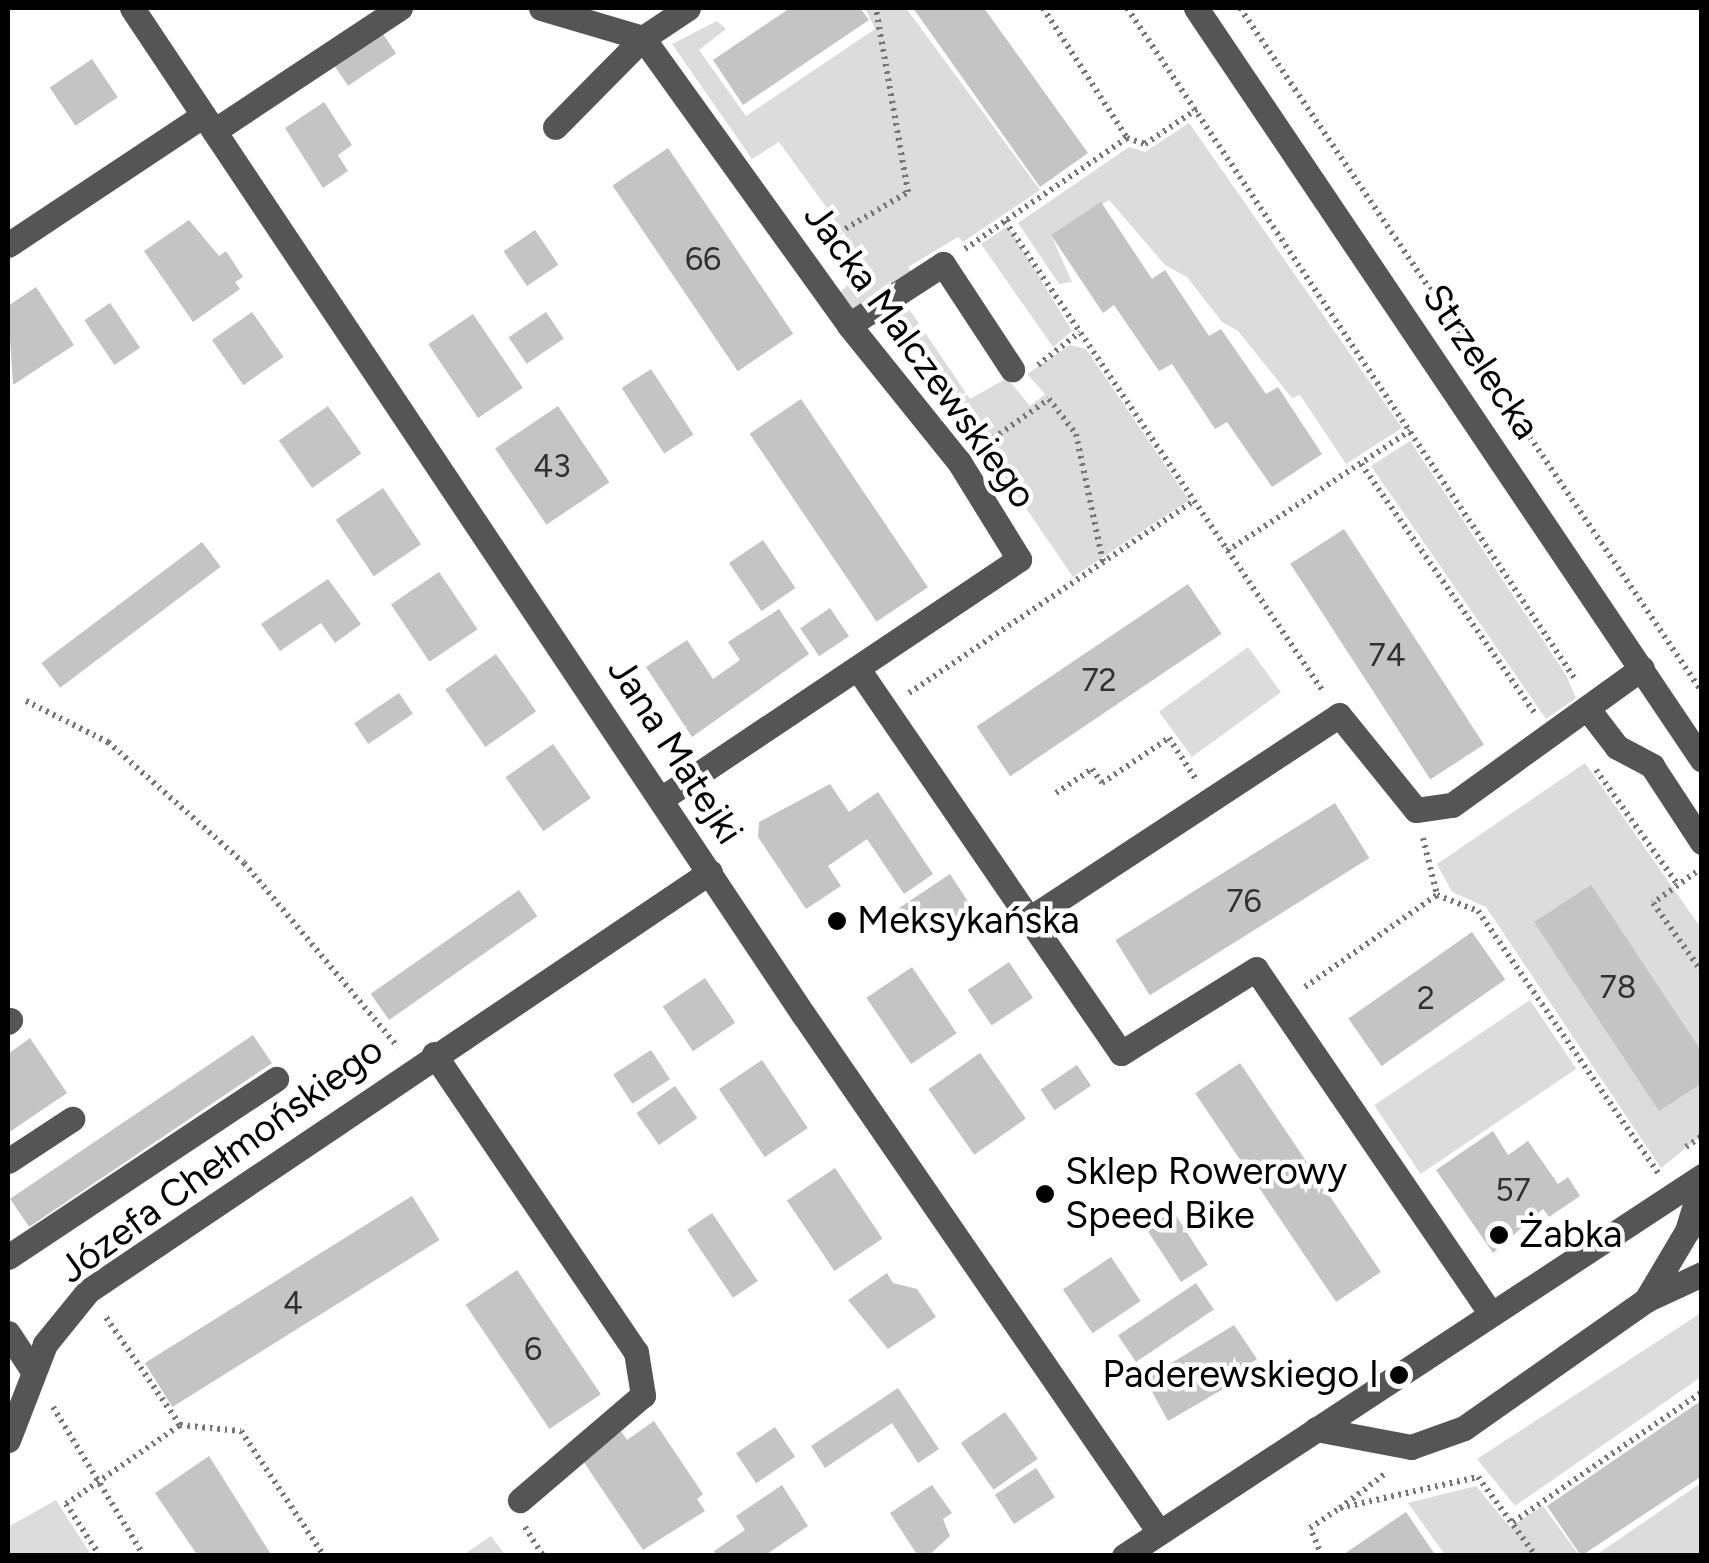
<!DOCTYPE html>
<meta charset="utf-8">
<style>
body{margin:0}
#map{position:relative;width:1709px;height:1563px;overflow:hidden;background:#fff;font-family:Figtree,sans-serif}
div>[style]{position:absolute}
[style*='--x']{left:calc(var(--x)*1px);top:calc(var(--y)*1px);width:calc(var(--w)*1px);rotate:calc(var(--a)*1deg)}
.green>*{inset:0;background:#dcdcdc;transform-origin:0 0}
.building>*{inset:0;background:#c4c4c4;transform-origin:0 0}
.path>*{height:6px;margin-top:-3px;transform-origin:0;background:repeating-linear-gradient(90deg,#777 0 2.5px,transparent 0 7.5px)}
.minor>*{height:25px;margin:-12.5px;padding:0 12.5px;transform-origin:12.5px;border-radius:12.5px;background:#555}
.dots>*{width:28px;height:28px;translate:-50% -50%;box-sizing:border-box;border:5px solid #fff;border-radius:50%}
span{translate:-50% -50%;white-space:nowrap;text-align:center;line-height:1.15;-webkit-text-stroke:9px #fff;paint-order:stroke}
.number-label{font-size:32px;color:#313131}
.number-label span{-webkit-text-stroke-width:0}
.street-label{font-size:38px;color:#000}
.poi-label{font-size:38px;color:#000}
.left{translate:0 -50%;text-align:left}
.right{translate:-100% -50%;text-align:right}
.frame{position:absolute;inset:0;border:10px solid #000;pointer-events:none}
</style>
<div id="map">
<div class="green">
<div style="clip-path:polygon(865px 8px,906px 8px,1040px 190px,963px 242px,958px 237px,908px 267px,913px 274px,854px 311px,840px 292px,867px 268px,824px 204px,779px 142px,752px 159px,672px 44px,717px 21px,726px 29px,699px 50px,746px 116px,875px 29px)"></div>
<div style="clip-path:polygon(1189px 123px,1402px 428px,1346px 464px,1300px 395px,1292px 398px,1238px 331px,1222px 322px,1187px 277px,1165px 265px,1109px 200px,1051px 235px,1072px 282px,1059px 284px,1018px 223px,1129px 147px,1145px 152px)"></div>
<div style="clip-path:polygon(1008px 226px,1072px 331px,1053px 347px,981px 244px)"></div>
<div style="clip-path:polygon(909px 309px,970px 399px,1007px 378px,1030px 406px,1045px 394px,1027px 374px,1070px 345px,1086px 349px,1189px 500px,1073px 577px,896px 318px)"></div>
<div style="clip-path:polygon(1410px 441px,1566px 675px,1576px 698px,1546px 719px,1371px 466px)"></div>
<div style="left:1248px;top:647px;width:56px;height:110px;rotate:54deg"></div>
<div style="clip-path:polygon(1585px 763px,1701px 928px,1701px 1136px,1661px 1168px,1486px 907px,1452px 892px,1437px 864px)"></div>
<div style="left:1530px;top:1000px;width:83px;height:188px;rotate:56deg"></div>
<div style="clip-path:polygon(1701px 1313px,1701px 1377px,1515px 1506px,1477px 1459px)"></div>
<div style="clip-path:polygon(1701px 1483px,1701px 1555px,1596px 1555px)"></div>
<div style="clip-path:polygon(1476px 1486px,1510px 1527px,1543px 1506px,1579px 1555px,1445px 1555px,1408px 1503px)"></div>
<div style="clip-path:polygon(56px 1500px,91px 1555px,8px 1555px,8px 1527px)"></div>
<div style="clip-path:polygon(491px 1536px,505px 1555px,463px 1555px)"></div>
</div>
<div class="building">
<div style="clip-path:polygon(790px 8px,860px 8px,869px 20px,743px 105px,713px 60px)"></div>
<div style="clip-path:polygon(913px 8px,984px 8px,1088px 153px,1040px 187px)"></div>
<div style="left:381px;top:31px;width:27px;height:58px;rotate:56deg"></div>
<div style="left:92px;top:59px;width:46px;height:51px;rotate:56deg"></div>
<div style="clip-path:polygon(324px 102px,352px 145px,338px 155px,348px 171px,323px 188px,285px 128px)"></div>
<div style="left:668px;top:148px;width:224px;height:67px;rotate:56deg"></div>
<div style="clip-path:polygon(1101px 202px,1152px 279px,1165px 270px,1209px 336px,1221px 329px,1266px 394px,1278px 387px,1322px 454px,1272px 487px,1227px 422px,1215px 429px,1172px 364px,1159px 371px,1114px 305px,1103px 313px,1051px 235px)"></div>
<div style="clip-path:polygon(189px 220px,219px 256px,226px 251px,243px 277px,235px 282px,240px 289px,193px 322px,144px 251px)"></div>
<div style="left:535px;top:230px;width:42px;height:38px;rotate:56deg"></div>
<div style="clip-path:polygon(36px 287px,74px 345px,13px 385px,8px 306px)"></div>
<div style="left:110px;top:303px;width:54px;height:31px;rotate:56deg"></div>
<div style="left:252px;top:312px;width:55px;height:49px;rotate:55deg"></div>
<div style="left:546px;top:312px;width:32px;height:45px;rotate:56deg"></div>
<div style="left:473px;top:314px;width:89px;height:54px;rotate:56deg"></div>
<div style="left:651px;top:369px;width:78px;height:35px;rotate:57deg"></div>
<div style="left:801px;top:399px;width:227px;height:62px;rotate:56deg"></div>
<div style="left:328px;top:406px;width:58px;height:60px;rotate:55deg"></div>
<div style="left:558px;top:406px;width:92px;height:76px;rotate:56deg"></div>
<div style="left:383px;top:488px;width:68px;height:57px;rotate:56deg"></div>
<div style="left:1344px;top:529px;width:257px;height:64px;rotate:57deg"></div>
<div style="left:763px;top:540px;width:58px;height:41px;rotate:56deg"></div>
<div style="left:202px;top:542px;width:31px;height:201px;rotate:53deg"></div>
<div style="left:439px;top:572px;width:69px;height:58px;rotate:56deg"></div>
<div style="clip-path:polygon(328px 579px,361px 624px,335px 643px,321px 623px,280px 651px,261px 624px)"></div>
<div style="left:1188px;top:584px;width:60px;height:255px;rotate:56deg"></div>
<div style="left:830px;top:608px;width:34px;height:36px;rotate:56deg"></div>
<div style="clip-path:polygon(779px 609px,809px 654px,692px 737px,646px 667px,687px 640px,713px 679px,740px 660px,728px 642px)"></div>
<div style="left:496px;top:654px;width:70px;height:62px;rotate:55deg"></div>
<div style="left:399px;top:693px;width:25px;height:54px;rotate:56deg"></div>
<div style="left:553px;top:744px;width:66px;height:58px;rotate:55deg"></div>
<div style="clip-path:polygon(830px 784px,849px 812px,878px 792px,933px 874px,904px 894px,867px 839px,828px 866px,841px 886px,806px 909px,758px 837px,759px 822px)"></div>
<div style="left:1335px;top:803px;width:65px;height:259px;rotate:58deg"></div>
<div style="clip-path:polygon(950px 874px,984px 926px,968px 938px,950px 910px,912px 935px,896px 910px)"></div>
<div style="clip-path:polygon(1591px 885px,1702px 1052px,1702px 1083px,1659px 1111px,1534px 922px)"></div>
<div style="left:519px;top:890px;width:32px;height:181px;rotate:55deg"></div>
<div style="left:1472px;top:932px;width:58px;height:151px;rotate:55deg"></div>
<div style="left:1009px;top:962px;width:43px;height:50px;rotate:56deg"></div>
<div style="left:912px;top:967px;width:80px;height:55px;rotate:56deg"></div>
<div style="left:705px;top:978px;width:54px;height:51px;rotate:56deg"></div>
<div style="left:253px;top:1035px;width:34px;height:293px;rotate:56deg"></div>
<div style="clip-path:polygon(30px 1038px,67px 1093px,8px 1133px,8px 1054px)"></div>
<div style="left:651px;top:1050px;width:35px;height:45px;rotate:57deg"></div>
<div style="left:980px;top:1053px;width:80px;height:63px;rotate:55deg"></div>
<div style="left:762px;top:1060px;width:82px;height:52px;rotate:56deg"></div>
<div style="left:1240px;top:1063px;width:252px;height:54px;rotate:56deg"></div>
<div style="left:1077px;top:1065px;width:25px;height:44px;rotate:56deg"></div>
<div style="left:675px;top:1086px;width:39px;height:47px;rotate:55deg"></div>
<div style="clip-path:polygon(1493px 1131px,1508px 1155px,1528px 1141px,1558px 1184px,1568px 1177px,1580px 1196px,1549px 1217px,1543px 1209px,1493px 1253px,1436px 1170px)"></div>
<div style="left:835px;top:1168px;width:85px;height:58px;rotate:56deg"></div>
<div style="left:412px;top:1196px;width:52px;height:315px;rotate:58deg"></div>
<div style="left:1173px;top:1211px;width:64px;height:32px;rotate:57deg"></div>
<div style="left:712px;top:1213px;width:82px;height:30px;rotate:56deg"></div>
<div style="left:1111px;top:1257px;width:53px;height:58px;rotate:56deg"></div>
<div style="left:517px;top:1270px;width:150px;height:62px;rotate:56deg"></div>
<div style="clip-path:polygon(887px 1273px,893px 1283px,917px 1289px,936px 1317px,888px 1349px,848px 1300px)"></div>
<div style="left:1196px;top:1283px;width:32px;height:94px;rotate:56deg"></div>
<div style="clip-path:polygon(1234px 1325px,1257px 1359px,1228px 1379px,1232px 1384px,1168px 1421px,1145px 1379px)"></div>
<div style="clip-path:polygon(898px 1388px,939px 1449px,918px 1463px,892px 1423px,825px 1468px,811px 1446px)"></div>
<div style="clip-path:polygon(1702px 1400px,1702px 1476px,1581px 1556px,1547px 1506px)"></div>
<div style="left:1005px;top:1412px;width:57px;height:54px;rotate:55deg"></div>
<div style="clip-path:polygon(654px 1421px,703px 1494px,697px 1499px,705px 1511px,643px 1550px,581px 1458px,621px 1431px,627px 1440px)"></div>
<div style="left:775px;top:1427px;width:36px;height:47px;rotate:56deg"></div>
<div style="clip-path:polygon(209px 1456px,272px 1556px,198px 1556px,155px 1493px)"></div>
<div style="left:1036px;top:1468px;width:35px;height:49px;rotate:57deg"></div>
<div style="clip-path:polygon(782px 1485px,808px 1526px,764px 1556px,717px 1556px,714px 1551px,745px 1530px,736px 1516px)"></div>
<div style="clip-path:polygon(932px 1485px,952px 1513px,943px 1519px,950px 1536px,928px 1556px,918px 1556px,890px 1513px)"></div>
<div style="clip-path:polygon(1406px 1512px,1436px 1556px,1341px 1556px)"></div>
</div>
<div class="path">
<div style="--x:1043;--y:8;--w:155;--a:57.1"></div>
<div style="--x:1127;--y:138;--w:19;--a:18"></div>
<div style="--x:1145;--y:144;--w:63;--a:-33.9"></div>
<div style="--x:1127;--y:8;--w:807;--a:56.27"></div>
<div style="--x:1240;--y:8;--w:825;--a:55.96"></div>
<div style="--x:1127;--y:138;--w:148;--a:145.8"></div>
<div style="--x:1005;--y:221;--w:566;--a:55.94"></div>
<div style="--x:826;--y:240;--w:95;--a:-30.3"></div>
<div style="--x:908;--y:192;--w:187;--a:-99.9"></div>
<div style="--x:965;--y:249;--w:49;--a:-35"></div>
<div style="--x:1038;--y:365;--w:53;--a:-38.2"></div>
<div style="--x:981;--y:447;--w:83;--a:-35.2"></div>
<div style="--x:1049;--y:399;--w:44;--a:52.4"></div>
<div style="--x:1076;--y:434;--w:131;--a:78.1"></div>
<div style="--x:1361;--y:464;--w:304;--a:55.1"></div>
<div style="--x:1227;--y:551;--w:219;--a:-33.3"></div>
<div style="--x:909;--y:693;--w:344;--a:-34"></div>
<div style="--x:26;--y:701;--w:92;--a:26.6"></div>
<div style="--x:108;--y:742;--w:182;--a:41.7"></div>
<div style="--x:244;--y:863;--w:240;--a:50.1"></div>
<div style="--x:1596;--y:770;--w:141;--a:54.5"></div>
<div style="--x:1056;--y:793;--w:43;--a:-33.7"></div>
<div style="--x:1092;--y:769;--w:17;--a:54"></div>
<div style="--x:1102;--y:783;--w:81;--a:-33.9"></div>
<div style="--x:1169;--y:738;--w:48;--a:57"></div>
<div style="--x:1423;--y:838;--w:59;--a:76.2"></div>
<div style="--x:1696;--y:872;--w:53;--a:144.2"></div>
<div style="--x:1653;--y:903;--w:85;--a:54.6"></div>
<div style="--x:1305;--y:987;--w:161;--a:-34.9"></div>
<div style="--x:1437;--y:895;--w:44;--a:21.3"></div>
<div style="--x:1478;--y:911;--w:318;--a:55.5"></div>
<div style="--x:1686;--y:1147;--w:19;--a:-35"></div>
<div style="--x:53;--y:1407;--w:175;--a:58.6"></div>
<div style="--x:180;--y:1425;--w:61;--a:5.6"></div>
<div style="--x:241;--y:1431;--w:150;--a:56.4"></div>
<div style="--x:1340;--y:1508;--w:58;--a:-37.3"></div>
<div style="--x:1513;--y:1522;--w:229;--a:-34.5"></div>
<div style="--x:525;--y:1527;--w:34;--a:58"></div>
<div style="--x:100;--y:1556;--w:62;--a:-123.2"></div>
<div style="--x:66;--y:1504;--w:139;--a:-34.7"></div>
<div style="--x:180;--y:1425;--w:132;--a:-124.5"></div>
<div style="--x:1322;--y:1556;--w:30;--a:-113"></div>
<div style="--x:1310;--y:1528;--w:36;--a:-34"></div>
<div style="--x:1340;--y:1508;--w:141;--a:-12.7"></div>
<div style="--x:1478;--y:1477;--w:98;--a:53.7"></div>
</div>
<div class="minor">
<div style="--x:132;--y:8;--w:1209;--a:56.3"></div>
<div style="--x:803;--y:1014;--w:629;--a:55.5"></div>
<div style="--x:541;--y:8;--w:106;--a:16.4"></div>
<div style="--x:643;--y:38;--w:125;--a:134.7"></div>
<div style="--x:1196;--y:8;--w:906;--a:56.06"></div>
<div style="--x:214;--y:131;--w:223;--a:-33.5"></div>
<div style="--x:8;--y:245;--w:233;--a:-33.6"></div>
<div style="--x:849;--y:325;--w:112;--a:-33"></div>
<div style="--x:943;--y:264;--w:126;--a:56.7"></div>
<div style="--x:858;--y:669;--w:303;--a:55.6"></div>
<div style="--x:1587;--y:708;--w:49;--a:52.4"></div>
<div style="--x:1617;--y:747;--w:40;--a:28"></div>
<div style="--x:1652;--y:766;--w:91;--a:56.7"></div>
<div style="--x:661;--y:799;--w:431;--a:-33.8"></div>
<div style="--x:1019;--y:559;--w:114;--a:-121.7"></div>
<div style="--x:959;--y:462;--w:176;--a:-128.8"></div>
<div style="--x:849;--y:325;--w:353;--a:-125.7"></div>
<div style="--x:643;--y:38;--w:54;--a:-33.7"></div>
<div style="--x:8;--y:1022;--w:3;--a:-45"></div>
<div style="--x:434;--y:1054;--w:360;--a:55.9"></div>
<div style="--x:636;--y:1352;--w:44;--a:80.8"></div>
<div style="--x:643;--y:1395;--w:162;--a:139.5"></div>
<div style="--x:8;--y:1161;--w:77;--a:-33.3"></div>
<div style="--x:8;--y:1257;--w:322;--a:-33.6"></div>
<div style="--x:1646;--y:1300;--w:80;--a:-59.3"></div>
<div style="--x:1687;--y:1231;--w:51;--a:-73"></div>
<div style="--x:1491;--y:1314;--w:417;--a:-124.3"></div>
<div style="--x:1256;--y:969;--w:159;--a:148.1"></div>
<div style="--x:1121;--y:1053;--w:163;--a:-124.5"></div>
<div style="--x:1029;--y:919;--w:371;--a:-33.3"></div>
<div style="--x:1339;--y:715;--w:122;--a:51"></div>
<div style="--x:1416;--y:810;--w:36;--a:-8"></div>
<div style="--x:1452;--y:805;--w:234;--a:-35.8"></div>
<div style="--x:8;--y:1333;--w:45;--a:56.7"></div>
<div style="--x:1316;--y:1429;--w:97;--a:10.7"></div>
<div style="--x:1411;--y:1447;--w:56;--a:-19.7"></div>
<div style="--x:1464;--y:1428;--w:223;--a:-35.1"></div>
<div style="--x:1646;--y:1300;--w:62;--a:-24.9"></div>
<div style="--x:8;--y:1440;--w:103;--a:-68.9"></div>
<div style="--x:45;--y:1344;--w:68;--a:-50.9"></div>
<div style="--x:88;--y:1291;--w:750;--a:-33.97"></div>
<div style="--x:1124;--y:1556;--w:692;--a:-33.32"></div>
</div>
<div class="dots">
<div style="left:837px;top:921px;background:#000"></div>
<div style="left:1045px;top:1194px;background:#000"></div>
<div style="left:1499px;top:1235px;background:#000"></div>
<div style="left:1399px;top:1375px;background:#000"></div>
</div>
<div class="number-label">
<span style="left:703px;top:259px">66</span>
<span style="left:552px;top:466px">43</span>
<span style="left:1387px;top:655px">74</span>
<span style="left:1099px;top:680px">72</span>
<span style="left:1244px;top:901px">76</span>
<span style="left:1618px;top:987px">78</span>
<span style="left:1426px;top:998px">2</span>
<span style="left:1513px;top:1190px">57</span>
<span style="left:293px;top:1303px">4</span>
<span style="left:533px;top:1349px">6</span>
</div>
<div class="street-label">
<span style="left:920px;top:356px;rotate:54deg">Jacka Malczewskiego</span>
<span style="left:1481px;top:362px;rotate:56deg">Strzelecka</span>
<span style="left:675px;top:751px;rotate:57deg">Jana Matejki</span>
<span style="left:221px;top:1160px;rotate:-36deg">Józefa Chełmońskiego</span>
</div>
<div class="poi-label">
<span class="left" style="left:857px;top:921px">Meksykańska</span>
<span class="left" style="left:1065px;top:1194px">Sklep Rowerowy<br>Speed Bike</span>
<span class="left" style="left:1519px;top:1235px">Żabka</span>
<span class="right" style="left:1379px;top:1375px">Paderewskiego I</span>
</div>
<div class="frame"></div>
</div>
